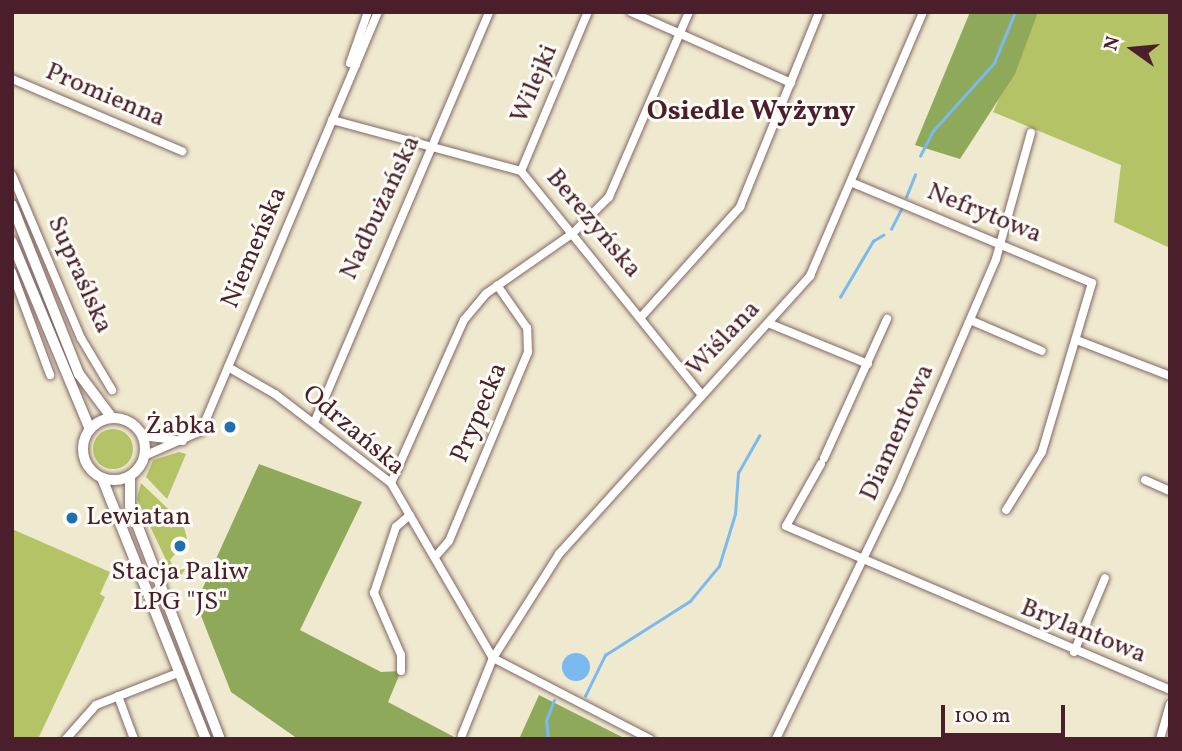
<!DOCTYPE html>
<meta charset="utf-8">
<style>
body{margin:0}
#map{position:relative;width:1182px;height:751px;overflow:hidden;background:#efe9cf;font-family:Vollkorn,serif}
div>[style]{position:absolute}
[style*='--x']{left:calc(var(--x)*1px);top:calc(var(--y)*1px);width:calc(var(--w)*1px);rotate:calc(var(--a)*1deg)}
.green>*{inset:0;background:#b4c365}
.round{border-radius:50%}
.forest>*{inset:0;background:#8fa95a}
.water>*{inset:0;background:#7abaee}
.stream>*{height:2.5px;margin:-1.25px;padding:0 1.25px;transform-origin:1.25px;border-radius:1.25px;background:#7abaee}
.roads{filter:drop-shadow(0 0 2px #846664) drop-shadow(0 0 2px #846664)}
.minor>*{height:8px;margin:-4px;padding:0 4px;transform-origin:4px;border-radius:4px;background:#fff}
.secondary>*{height:10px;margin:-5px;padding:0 5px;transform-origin:5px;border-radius:5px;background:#fff}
.secondary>.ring{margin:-5px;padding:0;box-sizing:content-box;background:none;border:10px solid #fff;border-radius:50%}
.dots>*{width:19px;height:19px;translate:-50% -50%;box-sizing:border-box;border:4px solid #fdfcf7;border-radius:50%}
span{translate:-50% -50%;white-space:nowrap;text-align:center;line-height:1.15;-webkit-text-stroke:6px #fdfcf7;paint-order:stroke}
.street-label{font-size:26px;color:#4a1f2b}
.poi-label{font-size:26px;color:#4a1f2b}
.right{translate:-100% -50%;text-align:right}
.left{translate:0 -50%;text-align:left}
.neighbourhood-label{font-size:28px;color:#4a1f2b;font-weight:700}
.frame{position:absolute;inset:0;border:14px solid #4a1f2b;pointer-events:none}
.north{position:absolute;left:1098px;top:14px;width:70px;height:70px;-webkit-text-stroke:5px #fdfcf7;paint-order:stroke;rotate:285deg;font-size:19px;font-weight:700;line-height:28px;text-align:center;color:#4a1f2b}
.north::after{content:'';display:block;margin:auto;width:24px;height:32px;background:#4a1f2b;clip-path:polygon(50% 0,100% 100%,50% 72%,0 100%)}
.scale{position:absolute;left:941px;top:705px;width:124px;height:32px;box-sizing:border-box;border:4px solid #4a1f2b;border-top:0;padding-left:9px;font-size:21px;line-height:24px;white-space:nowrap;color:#4a1f2b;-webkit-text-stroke:5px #fdfcf7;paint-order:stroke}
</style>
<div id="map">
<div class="green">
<div style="clip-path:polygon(1038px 12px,1170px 12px,1170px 248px,1114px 222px,1121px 165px,993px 112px)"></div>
<div class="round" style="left:93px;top:429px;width:40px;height:40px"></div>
<div style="clip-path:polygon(179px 452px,186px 454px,167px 499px,146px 477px,153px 460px)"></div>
<div style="clip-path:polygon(141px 483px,183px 523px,187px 539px,170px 560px,175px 570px,185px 569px,177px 583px,137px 499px)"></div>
<div style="clip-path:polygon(12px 529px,110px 572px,100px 594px,105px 597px,38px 739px,12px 739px)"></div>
</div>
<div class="forest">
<div style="clip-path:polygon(970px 12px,1038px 12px,1015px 74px,960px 159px,915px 145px)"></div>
<div style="clip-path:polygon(259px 464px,362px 502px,300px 630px,381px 672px,401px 671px,388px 702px,458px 739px,298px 739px,231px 692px,196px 603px)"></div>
<div style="clip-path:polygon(539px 695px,626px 739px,519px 739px)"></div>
</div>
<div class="water">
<div class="round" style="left:562px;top:653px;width:28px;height:28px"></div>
</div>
<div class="stream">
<div style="--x:920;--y:156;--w:27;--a:-63"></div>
<div style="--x:932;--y:132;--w:93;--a:-48.1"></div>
<div style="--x:994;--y:63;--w:55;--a:-67.6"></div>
<div style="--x:906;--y:197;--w:24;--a:-68"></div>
<div style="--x:891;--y:229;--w:22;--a:-63"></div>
<div style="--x:840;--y:297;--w:65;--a:-59.5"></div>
<div style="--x:873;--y:241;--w:12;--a:-31"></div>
<div style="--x:585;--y:696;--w:46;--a:-64"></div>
<div style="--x:605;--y:655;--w:101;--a:-32.4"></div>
<div style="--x:690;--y:601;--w:45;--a:-50.4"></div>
<div style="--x:719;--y:566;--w:54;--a:-72.9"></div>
<div style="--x:735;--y:514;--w:41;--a:-85.8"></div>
<div style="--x:738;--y:473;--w:43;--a:-60.4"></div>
<div style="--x:548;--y:739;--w:18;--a:-96"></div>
<div style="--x:546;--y:721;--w:22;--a:-69"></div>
</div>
<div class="roads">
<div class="minor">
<div style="--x:631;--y:12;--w:175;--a:23.9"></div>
<div style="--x:356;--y:65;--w:6;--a:-162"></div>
<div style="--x:350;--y:63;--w:54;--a:-70.6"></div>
<div style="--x:12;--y:79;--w:185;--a:23"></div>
<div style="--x:332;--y:120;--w:196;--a:15.1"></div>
<div style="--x:521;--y:171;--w:287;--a:51.1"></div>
<div style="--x:521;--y:171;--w:173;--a:-67.2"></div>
<div style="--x:12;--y:175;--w:177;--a:67.1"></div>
<div style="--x:81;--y:338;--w:61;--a:59.2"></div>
<div style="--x:853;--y:183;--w:259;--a:22.7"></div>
<div style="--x:1092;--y:283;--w:176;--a:106.5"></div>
<div style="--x:1042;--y:452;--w:68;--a:121.8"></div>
<div style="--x:12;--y:272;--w:110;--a:69.7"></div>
<div style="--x:642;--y:316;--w:147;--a:-48"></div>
<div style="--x:740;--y:207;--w:210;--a:-67.9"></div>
<div style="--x:970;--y:320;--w:78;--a:23.3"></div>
<div style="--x:768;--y:323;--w:108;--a:22.3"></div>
<div style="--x:1079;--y:341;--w:97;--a:21"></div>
<div style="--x:228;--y:367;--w:54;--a:29.9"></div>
<div style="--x:275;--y:394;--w:146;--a:37.5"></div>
<div style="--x:391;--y:483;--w:203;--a:59.8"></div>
<div style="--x:493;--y:658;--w:177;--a:27.3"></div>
<div style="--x:314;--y:423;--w:447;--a:-66.9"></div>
<div style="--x:142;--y:436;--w:41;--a:7"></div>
<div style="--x:144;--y:456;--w:62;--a:-23.7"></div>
<div style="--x:201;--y:431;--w:455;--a:-67.1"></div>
<div style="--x:824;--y:458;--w:153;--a:-65.6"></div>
<div style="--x:821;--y:464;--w:71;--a:119.4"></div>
<div style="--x:786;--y:526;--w:418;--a:23.1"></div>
<div style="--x:1145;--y:480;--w:27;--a:24"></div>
<div style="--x:391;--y:483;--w:179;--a:-65.9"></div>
<div style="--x:464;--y:320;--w:35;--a:-50"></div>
<div style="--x:487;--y:293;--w:105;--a:-34.9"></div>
<div style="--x:573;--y:233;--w:51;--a:-45"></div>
<div style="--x:609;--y:197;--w:202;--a:-66.6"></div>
<div style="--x:435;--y:557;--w:21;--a:-49"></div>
<div style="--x:449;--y:541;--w:205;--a:-67.3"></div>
<div style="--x:528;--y:352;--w:24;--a:-92"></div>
<div style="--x:527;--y:328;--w:52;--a:-124.9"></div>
<div style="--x:1074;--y:652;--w:80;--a:-67.3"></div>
<div style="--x:401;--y:671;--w:16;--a:-90"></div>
<div style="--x:401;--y:655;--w:68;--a:-113.5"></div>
<div style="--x:374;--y:593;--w:70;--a:-71.6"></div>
<div style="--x:396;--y:527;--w:18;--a:-41"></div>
<div style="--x:118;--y:696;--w:46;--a:69.6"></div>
<div style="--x:462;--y:735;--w:83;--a:-68.1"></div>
<div style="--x:493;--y:658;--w:123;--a:-57.6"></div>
<div style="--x:559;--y:554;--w:375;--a:-47.9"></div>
<div style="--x:810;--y:276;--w:287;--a:-66.8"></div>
<div style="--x:66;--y:739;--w:45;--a:-48.6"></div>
<div style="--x:96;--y:705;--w:90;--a:-21.4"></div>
<div style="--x:776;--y:739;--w:278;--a:-64.2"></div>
<div style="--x:897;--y:489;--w:250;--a:-66.7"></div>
<div style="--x:996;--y:259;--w:131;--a:-74.5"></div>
<div style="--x:1160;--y:739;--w:36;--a:-74"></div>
</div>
<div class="secondary">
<div style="--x:12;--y:205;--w:182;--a:68.4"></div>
<div style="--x:79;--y:374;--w:55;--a:53.1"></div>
<div style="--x:12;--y:242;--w:203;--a:67.4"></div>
<div class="ring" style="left:83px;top:418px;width:52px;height:52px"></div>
<div style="--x:130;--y:476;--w:30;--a:90"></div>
<div style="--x:130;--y:506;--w:250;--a:68.9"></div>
<div style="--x:102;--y:478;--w:281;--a:68.3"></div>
</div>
</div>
<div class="dots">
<div style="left:230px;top:427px;background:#1f6fb2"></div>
<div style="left:72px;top:518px;background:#1f6fb2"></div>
<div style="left:180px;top:546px;background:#1f6fb2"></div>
</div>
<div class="street-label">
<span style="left:535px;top:84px;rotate:-67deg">Wilejki</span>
<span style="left:105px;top:96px;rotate:23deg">Promienna</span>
<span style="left:381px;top:208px;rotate:-65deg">Nadbużańska</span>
<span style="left:984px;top:214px;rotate:22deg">Nefrytowa</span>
<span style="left:593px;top:224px;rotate:50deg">Berezyńska</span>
<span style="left:255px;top:248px;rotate:-67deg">Niemeńska</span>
<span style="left:79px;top:275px;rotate:66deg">Supraślska</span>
<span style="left:724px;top:339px;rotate:-46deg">Wiślana</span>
<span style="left:480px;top:413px;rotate:-67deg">Prypecka</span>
<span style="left:353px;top:431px;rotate:40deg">Odrzańska</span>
<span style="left:898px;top:433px;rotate:-66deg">Diamentowa</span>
<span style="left:1083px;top:632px;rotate:22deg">Brylantowa</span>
</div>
<div class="poi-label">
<span class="right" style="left:216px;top:427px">Żabka</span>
<span class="left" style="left:86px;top:518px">Lewiatan</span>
<span style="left:180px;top:588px">Stacja Paliw<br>LPG "JS"</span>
</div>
<div class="neighbourhood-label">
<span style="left:751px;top:112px">Osiedle Wyżyny</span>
</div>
<div class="frame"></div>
<div class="north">N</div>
<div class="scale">100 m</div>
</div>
